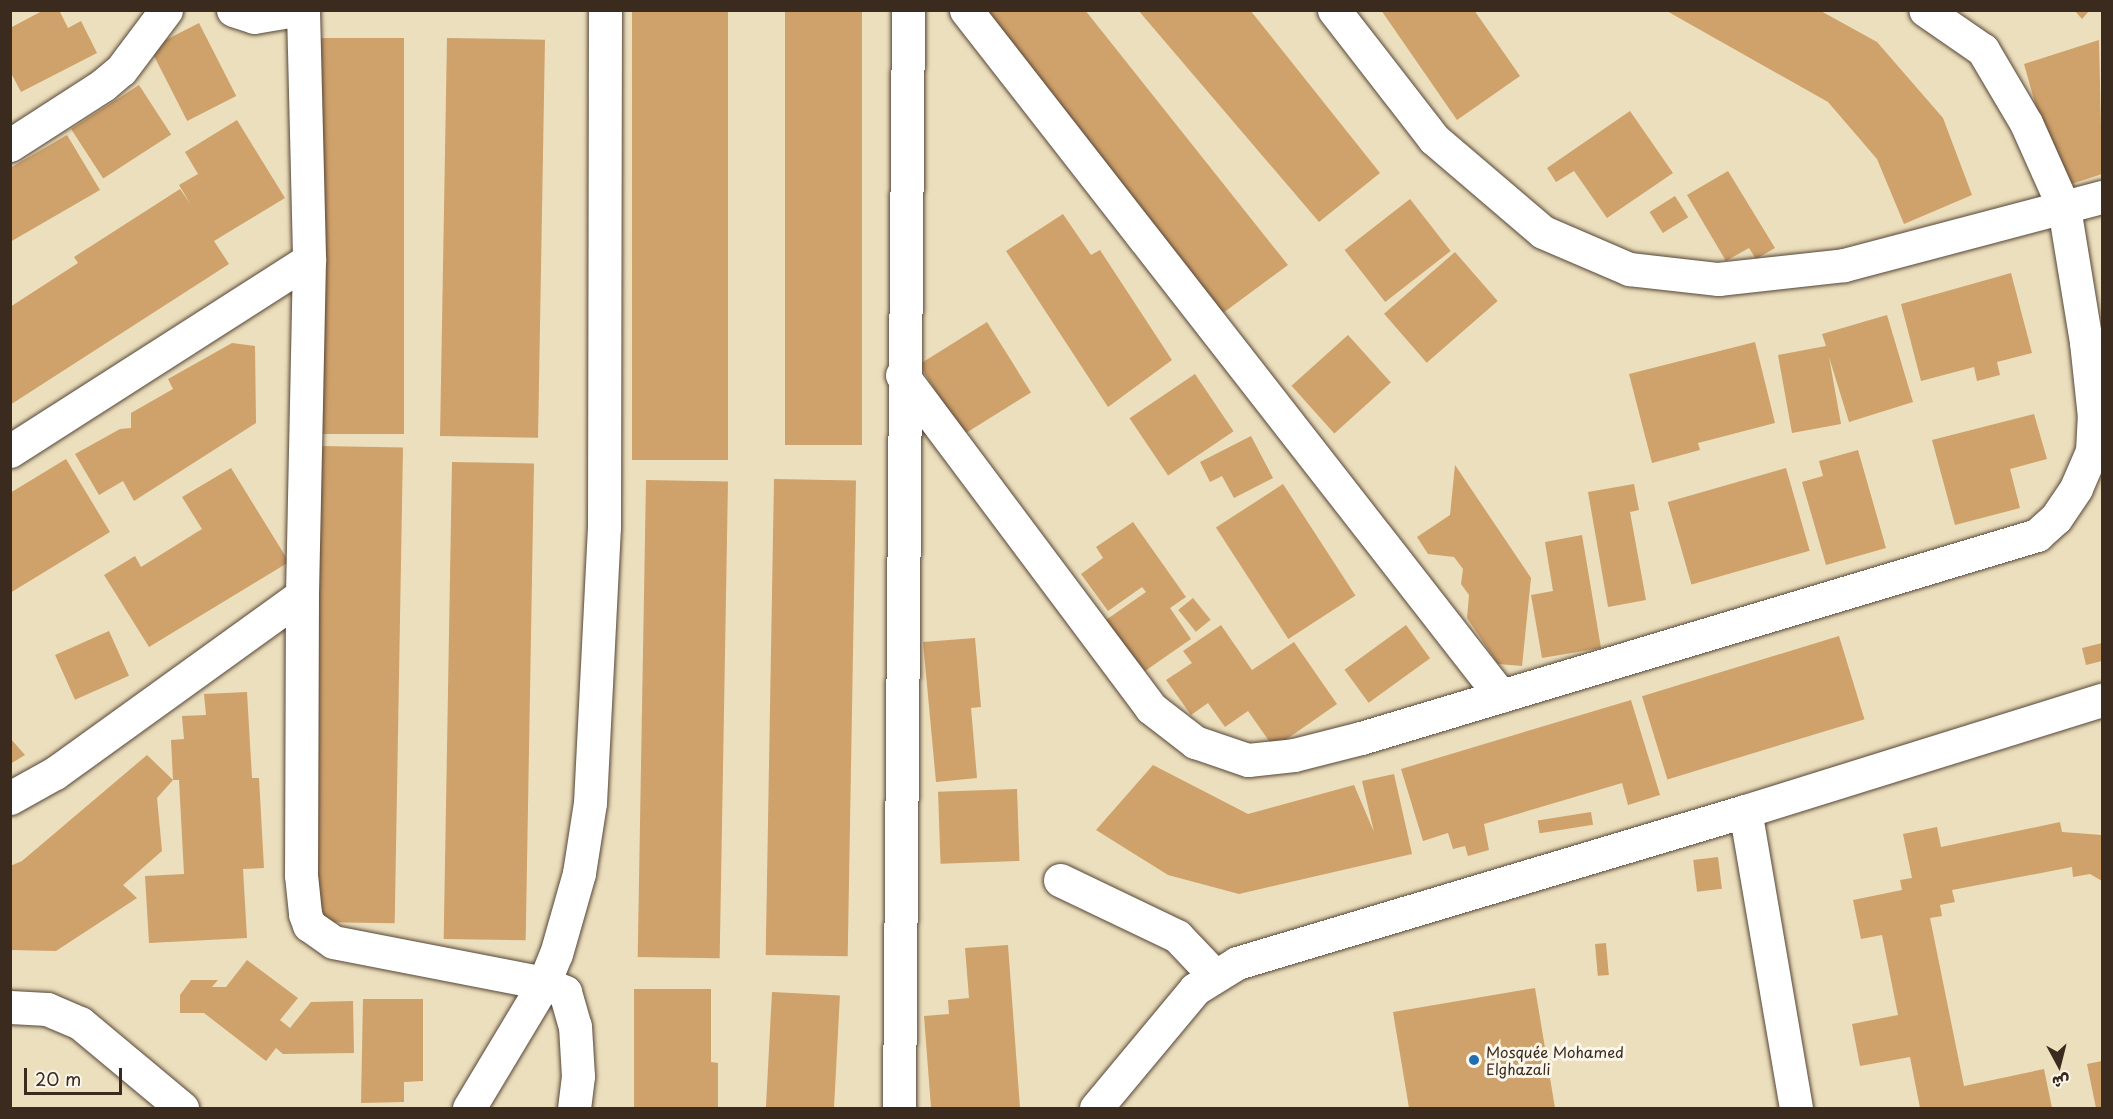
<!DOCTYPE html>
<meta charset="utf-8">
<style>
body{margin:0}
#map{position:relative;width:2113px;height:1119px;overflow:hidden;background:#ecdfbd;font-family:"Playpen Sans","Playpen Sans Arabic",sans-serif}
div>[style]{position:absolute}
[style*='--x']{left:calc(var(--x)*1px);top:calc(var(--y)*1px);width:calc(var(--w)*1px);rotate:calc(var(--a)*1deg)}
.building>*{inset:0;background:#cfa16b;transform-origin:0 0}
.roads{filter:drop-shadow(0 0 2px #564536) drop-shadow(0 0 2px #564536)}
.street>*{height:33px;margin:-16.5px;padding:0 16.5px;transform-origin:16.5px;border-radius:16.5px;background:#fff}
.dots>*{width:16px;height:16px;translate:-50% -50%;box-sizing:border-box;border:3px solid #fbf7ec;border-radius:50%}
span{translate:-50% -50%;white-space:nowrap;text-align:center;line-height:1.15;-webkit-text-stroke:6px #fbf7ec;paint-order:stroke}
.poi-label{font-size:15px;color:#3b2a1e}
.left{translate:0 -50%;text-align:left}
.frame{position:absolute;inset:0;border:12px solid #3b2a1e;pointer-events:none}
.north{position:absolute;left:2029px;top:1035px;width:60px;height:60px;-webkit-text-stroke:4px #fbf7ec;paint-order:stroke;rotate:173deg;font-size:16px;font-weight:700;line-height:24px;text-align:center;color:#3b2a1e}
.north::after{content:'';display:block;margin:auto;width:21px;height:27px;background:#3b2a1e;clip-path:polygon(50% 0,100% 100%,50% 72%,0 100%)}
.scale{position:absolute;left:24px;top:1068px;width:98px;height:27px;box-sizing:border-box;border:3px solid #3b2a1e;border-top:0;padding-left:8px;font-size:18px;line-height:21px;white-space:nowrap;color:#3b2a1e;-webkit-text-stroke:4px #fbf7ec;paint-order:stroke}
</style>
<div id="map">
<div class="building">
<div style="clip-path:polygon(44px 10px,59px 10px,68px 28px,81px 21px,97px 53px,21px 92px,10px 71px,10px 28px)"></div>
<div style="left:632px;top:10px;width:96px;height:450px"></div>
<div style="left:785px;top:10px;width:77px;height:435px"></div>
<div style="clip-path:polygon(978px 10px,1085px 10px,1288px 265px,1223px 313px)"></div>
<div style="clip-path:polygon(1138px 10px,1250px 10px,1380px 173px,1319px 222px)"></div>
<div style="clip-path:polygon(1381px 10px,1474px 10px,1520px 76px,1457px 120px)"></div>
<div style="clip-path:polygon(1665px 10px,1819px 10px,1877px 42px,1943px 118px,1972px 195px,1904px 224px,1877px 159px,1828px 102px)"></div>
<div style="clip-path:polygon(2074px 10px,2090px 10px,2082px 19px)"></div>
<div style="left:199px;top:23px;width:82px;height:55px;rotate:63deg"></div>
<div style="left:404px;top:38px;width:396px;height:89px;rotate:90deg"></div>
<div style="left:447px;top:38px;width:98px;height:398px;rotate:1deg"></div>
<div style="clip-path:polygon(2099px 40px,2102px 174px,2059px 188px,2024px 64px)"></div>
<div style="left:139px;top:85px;width:59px;height:81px;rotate:57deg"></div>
<div style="clip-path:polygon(1630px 111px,1673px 173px,1607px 218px,1574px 171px,1556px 182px,1547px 168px)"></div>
<div style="clip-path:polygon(237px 120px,285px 198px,214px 241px,229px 264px,10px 405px,10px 307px,78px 263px,74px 257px,180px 189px,191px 205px,179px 185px,198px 174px,185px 152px)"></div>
<div style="clip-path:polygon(67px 135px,100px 190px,10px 242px,10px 168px)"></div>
<div style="clip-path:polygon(1728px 171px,1775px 248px,1756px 259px,1749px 248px,1726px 261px,1687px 195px)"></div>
<div style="left:1675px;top:196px;width:25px;height:30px;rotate:58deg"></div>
<div style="left:1410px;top:199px;width:66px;height:83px;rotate:52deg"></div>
<div style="clip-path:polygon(1063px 214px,1091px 255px,1100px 250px,1172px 360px,1108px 407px,1006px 251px)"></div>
<div style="left:1455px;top:252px;width:65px;height:94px;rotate:49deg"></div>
<div style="clip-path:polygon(2011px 273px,2032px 353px,1997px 362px,2000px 375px,1977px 381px,1974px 367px,1921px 381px,1901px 304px)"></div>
<div style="clip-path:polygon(1887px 315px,1913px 402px,1849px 422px,1829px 357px,1841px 424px,1792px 433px,1778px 355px,1826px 346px,1822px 334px)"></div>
<div style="left:987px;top:322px;width:83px;height:80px;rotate:58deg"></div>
<div style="left:1348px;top:335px;width:64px;height:76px;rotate:48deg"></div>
<div style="clip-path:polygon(1755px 342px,1775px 423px,1698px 443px,1700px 450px,1652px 463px,1629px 374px)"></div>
<div style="clip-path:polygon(232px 343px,255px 346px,256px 423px,134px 501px,123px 481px,99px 495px,75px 454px,120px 429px,131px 428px,131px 413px,173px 389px,168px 379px)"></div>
<div style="left:1195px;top:374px;width:69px;height:79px;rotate:56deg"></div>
<div style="clip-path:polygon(2034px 414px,2047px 459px,2010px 469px,2020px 508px,1955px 525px,1932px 440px)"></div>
<div style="clip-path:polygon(1251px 436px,1273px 478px,1234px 498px,1222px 476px,1210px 482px,1200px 462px)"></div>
<div style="left:321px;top:446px;width:82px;height:476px;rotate:1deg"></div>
<div style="clip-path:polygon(1858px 450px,1886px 548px,1826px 565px,1802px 482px,1823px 476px,1819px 461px)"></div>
<div style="clip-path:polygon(66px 459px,110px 532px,10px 593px,10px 493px)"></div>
<div style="left:452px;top:462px;width:82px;height:477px;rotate:1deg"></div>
<div style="clip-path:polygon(1455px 465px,1531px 578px,1522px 666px,1498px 664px,1467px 618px,1469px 595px,1461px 584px,1463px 569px,1454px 557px,1428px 554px,1417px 537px,1450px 515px)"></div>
<div style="clip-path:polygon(231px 468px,289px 562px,149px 647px,104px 575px,135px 556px,141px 567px,202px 529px,182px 497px)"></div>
<div style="left:1786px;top:468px;width:86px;height:123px;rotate:74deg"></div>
<div style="left:774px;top:479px;width:82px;height:476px;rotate:1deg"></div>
<div style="left:646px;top:480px;width:82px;height:477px;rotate:1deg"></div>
<div style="left:1283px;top:484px;width:133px;height:80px;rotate:57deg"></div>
<div style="clip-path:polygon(1634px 484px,1639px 510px,1630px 512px,1646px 600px,1608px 607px,1588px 492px)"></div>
<div style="clip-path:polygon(1133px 522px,1186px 597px,1170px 608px,1191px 639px,1145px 671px,1103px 622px,1146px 592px,1142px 587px,1108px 611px,1081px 574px,1103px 558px,1096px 547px)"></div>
<div style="clip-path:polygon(1582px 535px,1601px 648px,1542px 658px,1531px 595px,1553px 591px,1545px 542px)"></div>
<div style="left:1193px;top:598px;width:28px;height:19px;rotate:51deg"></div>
<div style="clip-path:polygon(1221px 625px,1252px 670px,1294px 642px,1337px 704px,1274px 748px,1248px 711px,1225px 727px,1208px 703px,1191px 715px,1166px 680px,1192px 663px,1183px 651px)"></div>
<div style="left:1406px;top:625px;width:41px;height:76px;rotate:54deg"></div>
<div style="left:109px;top:631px;width:49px;height:59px;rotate:66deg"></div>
<div style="left:1839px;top:636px;width:87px;height:206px;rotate:73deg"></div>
<div style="clip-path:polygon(975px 638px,981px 707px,971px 708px,977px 778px,936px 782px,923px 642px)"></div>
<div style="clip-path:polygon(2102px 643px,2102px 661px,2086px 665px,2082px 648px)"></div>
<div style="clip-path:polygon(247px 692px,252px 778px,259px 778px,264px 868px,243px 869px,247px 938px,149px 943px,145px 876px,184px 874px,179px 780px,173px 780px,157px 798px,162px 851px,123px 885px,137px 898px,56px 951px,10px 950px,10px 866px,22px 861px,147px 755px,173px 780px,171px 740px,184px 739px,182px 716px,206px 715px,204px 694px)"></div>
<div style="clip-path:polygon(1631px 700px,1660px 795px,1628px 805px,1622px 783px,1484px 824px,1489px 850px,1468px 856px,1465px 846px,1453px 849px,1448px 833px,1423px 841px,1401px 769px)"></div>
<div style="clip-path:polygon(10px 738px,25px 755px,10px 764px)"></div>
<div style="clip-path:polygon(1153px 765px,1248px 814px,1354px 785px,1374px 832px,1362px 781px,1394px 774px,1412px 854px,1239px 894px,1168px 875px,1096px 830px)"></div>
<div style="left:1017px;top:789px;width:72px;height:79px;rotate:88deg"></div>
<div style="left:1591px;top:812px;width:13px;height:54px;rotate:81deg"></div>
<div style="clip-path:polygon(2060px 822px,2062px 832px,2102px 835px,2102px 881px,2090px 874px,2073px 877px,2072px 867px,1952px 890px,1955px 902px,1940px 905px,1942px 916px,1930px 918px,1964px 1086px,2044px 1069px,2052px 1108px,1920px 1108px,1910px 1057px,1860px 1066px,1852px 1024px,1898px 1015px,1882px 935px,1861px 939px,1853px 900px,1902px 890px,1900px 880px,1912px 878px,1903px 834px,1937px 827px,1941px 847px)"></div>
<div style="left:1718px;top:857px;width:32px;height:25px;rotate:83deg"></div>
<div style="left:1606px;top:943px;width:32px;height:11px;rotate:85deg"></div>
<div style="clip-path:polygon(1008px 945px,1020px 1108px,931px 1108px,924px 1016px,949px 1014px,948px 1000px,969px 998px,965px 948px)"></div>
<div style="clip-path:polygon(247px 960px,298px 998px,280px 1020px,290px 1028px,311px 1002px,353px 1001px,354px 1053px,283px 1054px,276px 1048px,266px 1061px,204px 1013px,180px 1013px,180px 995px,191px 980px,218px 980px,212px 987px,226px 987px)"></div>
<div style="clip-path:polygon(1535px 988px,1555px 1108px,1409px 1108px,1393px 1012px)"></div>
<div style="clip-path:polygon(634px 989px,711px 989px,711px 1062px,718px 1063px,718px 1108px,634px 1108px)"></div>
<div style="left:772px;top:992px;width:68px;height:116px;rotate:3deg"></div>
<div style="clip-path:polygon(363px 999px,423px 999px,423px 1081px,404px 1082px,404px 1102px,361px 1103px)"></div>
<div style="clip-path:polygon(2102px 1061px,2102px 1108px,2096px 1108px,2087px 1064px)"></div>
</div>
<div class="roads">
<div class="street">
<div style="--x:233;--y:10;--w:22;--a:18"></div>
<div style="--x:254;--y:17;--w:42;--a:-9.7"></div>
<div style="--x:303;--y:10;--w:250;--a:88.6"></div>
<div style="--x:309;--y:260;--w:335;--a:91.2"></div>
<div style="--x:302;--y:595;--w:280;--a:90.2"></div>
<div style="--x:301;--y:875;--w:39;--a:84"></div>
<div style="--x:305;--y:914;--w:12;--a:70"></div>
<div style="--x:309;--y:925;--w:29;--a:35"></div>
<div style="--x:333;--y:942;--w:215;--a:11"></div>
<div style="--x:544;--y:983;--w:23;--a:23"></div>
<div style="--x:565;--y:992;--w:35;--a:74"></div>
<div style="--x:575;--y:1026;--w:50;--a:86.6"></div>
<div style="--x:578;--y:1076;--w:32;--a:97"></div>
<div style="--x:966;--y:10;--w:870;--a:52.05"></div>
<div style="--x:1334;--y:10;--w:163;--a:52.2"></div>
<div style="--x:1434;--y:139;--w:143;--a:40.5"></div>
<div style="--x:1543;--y:232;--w:94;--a:23.3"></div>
<div style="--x:1629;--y:269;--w:90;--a:6.4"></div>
<div style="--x:1718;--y:279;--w:127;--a:-6.3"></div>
<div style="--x:1844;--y:265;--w:267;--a:-14.8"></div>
<div style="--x:10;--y:145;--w:111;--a:-32.8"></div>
<div style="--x:103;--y:85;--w:23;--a:-40"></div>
<div style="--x:121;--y:70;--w:75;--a:-53.1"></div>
<div style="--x:902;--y:375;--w:416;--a:53.2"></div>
<div style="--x:1151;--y:708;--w:56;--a:37.7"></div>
<div style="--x:1195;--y:742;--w:56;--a:18.8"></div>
<div style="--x:1248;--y:760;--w:46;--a:-6.2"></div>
<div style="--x:1294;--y:755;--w:69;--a:-14.2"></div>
<div style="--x:1361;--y:738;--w:706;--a:-16.71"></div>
<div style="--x:2037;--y:535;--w:25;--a:-42"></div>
<div style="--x:2056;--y:518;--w:36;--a:-56"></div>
<div style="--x:2076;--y:488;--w:40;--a:-66.6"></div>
<div style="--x:2092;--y:451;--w:34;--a:-87"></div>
<div style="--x:2094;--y:417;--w:75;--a:-96.1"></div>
<div style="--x:2086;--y:342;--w:136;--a:-99.3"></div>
<div style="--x:2064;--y:208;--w:93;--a:-114.1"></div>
<div style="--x:2026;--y:123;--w:85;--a:-120.5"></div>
<div style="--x:1983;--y:50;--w:70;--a:-145.4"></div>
<div style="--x:10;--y:451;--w:355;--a:-32.6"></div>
<div style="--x:10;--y:798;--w:51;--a:-29.1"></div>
<div style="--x:55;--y:773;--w:304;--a:-35.8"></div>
<div style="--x:1060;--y:880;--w:130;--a:25.6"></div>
<div style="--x:1177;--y:936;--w:52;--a:46.5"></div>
<div style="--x:10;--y:1007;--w:37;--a:3"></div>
<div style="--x:47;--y:1009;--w:36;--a:23"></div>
<div style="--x:80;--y:1023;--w:133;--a:39.8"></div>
<div style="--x:469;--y:1108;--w:146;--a:-59"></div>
<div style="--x:544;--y:983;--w:31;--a:-68"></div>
<div style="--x:556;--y:954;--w:84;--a:-74.1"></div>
<div style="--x:579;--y:873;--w:71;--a:-81.1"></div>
<div style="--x:590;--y:803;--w:276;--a:-87.1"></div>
<div style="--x:604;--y:527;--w:517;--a:-89.89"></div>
<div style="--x:899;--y:1108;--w:1098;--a:-89.53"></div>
<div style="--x:1096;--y:1108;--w:155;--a:-50.2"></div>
<div style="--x:1195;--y:989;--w:49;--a:-31.8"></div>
<div style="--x:1237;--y:963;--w:530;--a:-16.66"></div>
<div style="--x:1796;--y:1108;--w:301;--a:-99.7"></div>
<div style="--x:1745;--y:811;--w:374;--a:-17.3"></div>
</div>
</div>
<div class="dots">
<div style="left:1474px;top:1060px;background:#1f6fb2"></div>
</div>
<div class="poi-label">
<span class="left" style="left:1486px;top:1060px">Mosquée Mohamed<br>Elghazali</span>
</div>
<div class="frame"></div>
<div class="north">ش</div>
<div class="scale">20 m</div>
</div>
